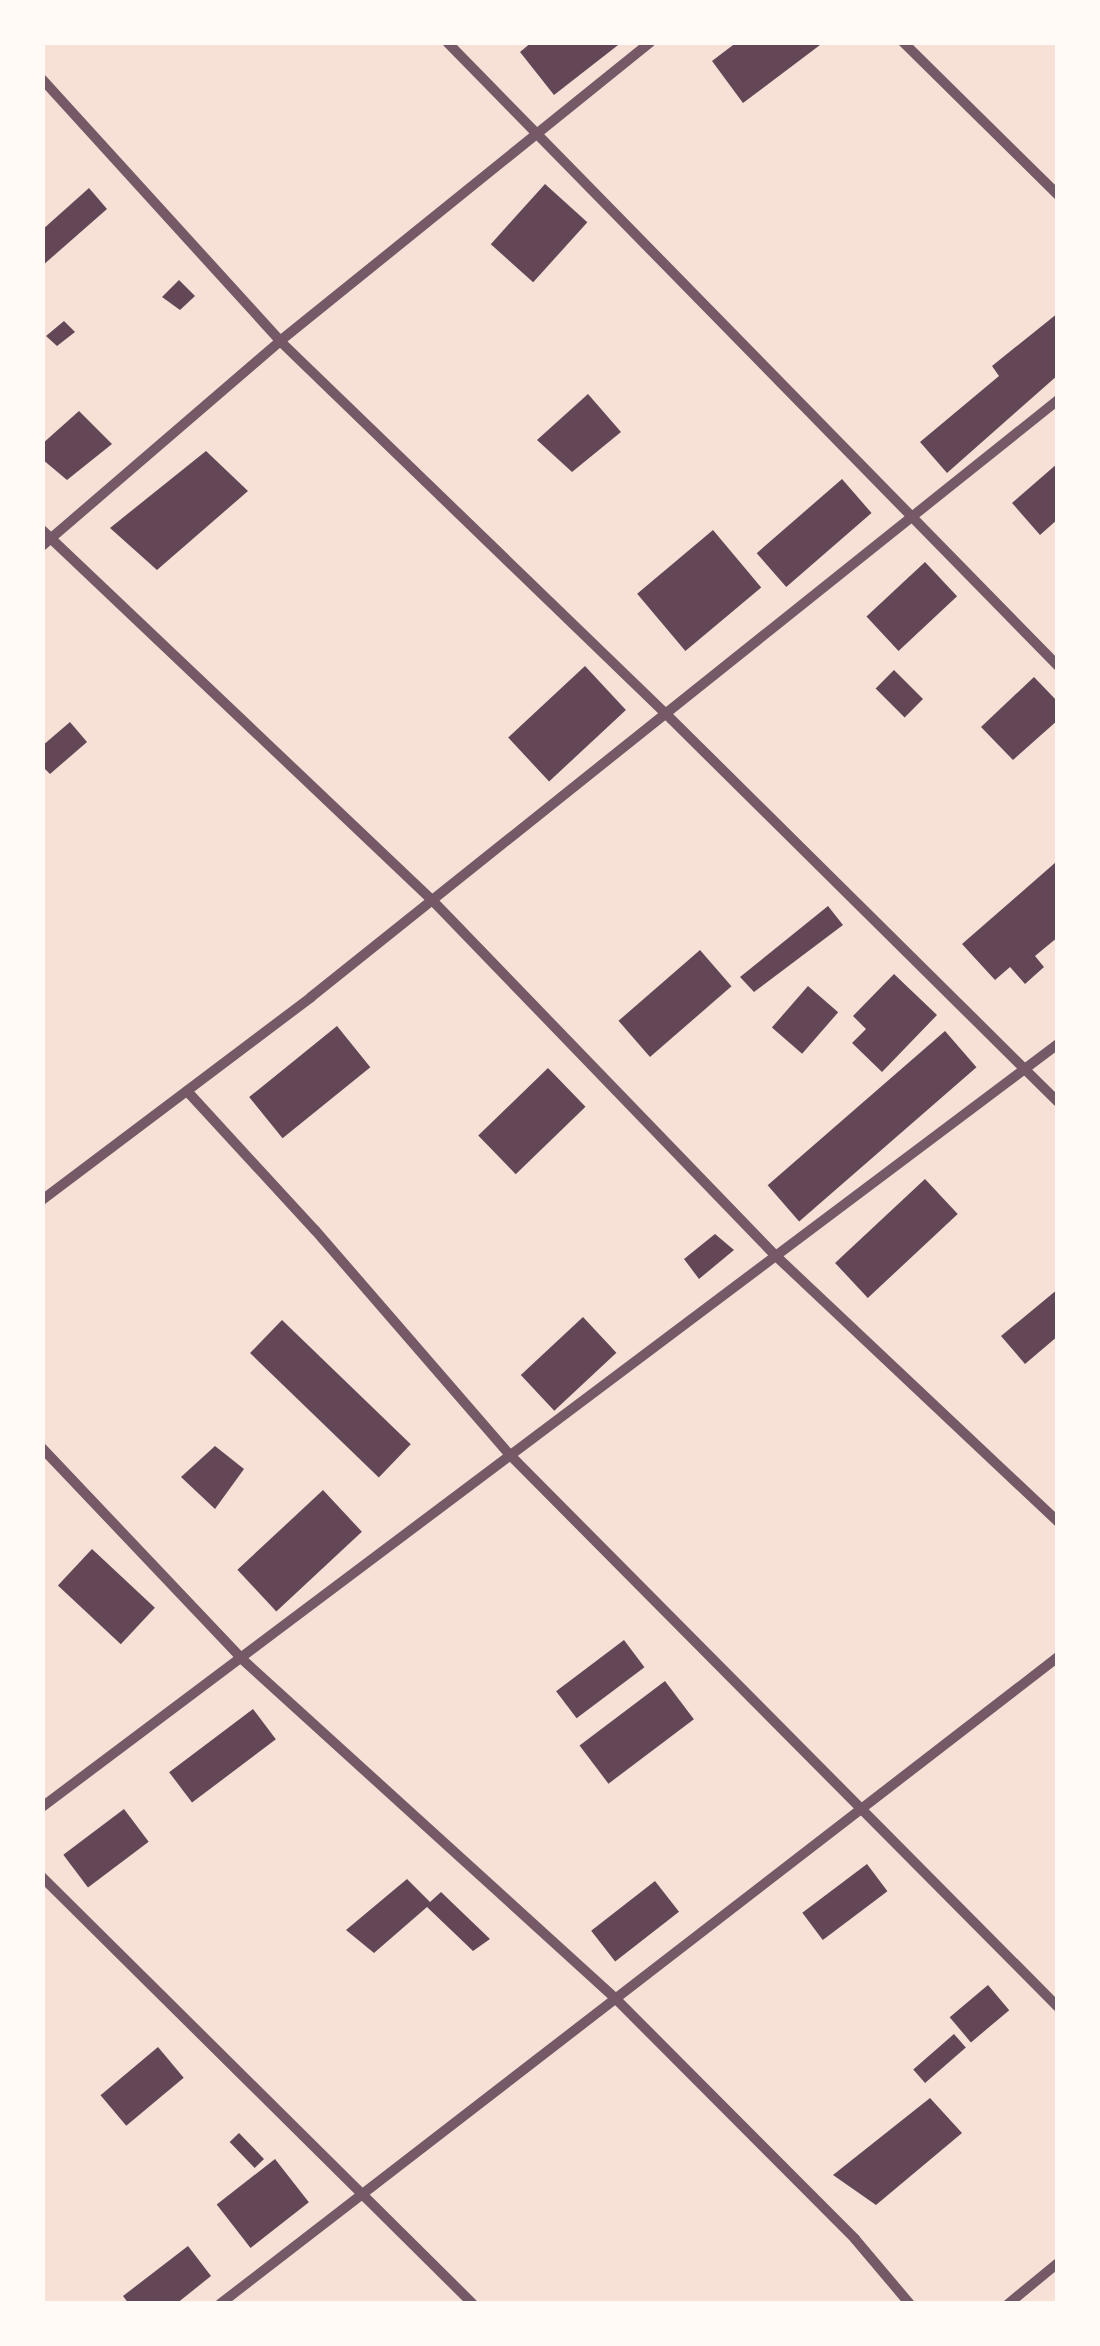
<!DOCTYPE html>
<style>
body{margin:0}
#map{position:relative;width:1100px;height:2346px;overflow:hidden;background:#f7e1d7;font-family:"Fira Sans",sans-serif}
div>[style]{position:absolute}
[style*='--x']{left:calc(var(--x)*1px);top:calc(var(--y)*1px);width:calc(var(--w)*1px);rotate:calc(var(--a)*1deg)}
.building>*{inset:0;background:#644757;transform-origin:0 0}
.minor>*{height:10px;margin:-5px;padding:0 5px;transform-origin:5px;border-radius:5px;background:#755966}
span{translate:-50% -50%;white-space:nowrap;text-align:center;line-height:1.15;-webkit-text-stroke:9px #fffaf5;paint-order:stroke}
.frame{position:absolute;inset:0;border:45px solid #fffaf5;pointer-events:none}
</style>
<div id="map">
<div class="building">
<div style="clip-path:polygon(532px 42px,622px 42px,554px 95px,520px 52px)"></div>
<div style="clip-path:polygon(737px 42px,824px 42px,743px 103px,712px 61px)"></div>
<div style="left:545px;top:184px;width:57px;height:81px;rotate:42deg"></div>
<div style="clip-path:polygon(89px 188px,107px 209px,42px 266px,42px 230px)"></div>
<div style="clip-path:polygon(179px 280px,195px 296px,180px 310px,162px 297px)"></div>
<div style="clip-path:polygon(1058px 313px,1058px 375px,947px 473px,920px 442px,999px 376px,992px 366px)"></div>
<div style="clip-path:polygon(64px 321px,75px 332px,57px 346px,46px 336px)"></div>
<div style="clip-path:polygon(588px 394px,621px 432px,572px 472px,537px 440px)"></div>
<div style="clip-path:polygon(79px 411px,112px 444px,67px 480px,42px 459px,42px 444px)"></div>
<div style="clip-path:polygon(206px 451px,248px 491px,157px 570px,110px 528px)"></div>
<div style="clip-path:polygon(1058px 463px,1058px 519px,1040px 535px,1012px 503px)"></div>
<div style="left:842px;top:479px;width:45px;height:113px;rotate:49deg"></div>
<div style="left:713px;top:530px;width:75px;height:99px;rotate:50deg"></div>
<div style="left:925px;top:562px;width:47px;height:80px;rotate:47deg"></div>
<div style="left:585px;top:666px;width:60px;height:105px;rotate:47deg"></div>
<div style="left:894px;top:670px;width:41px;height:26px;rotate:45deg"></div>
<div style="clip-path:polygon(1034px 677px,1058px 702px,1058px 720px,1013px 760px,981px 727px)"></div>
<div style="clip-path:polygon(70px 722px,87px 742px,50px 774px,42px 766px,42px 746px)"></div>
<div style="clip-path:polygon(1056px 862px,1058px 937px,1035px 956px,1044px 967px,1025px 984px,1010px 967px,995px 980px,962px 944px)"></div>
<div style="clip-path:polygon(828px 906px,843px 925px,754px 992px,740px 977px)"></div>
<div style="left:700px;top:950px;width:48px;height:108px;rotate:49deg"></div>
<div style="clip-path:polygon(894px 974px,937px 1015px,882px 1072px,852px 1043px,866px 1029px,853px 1016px)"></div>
<div style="left:808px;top:986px;width:40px;height:55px;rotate:41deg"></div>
<div style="left:337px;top:1026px;width:53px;height:113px;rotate:51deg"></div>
<div style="left:945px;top:1031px;width:48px;height:235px;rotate:49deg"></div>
<div style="left:548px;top:1068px;width:54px;height:97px;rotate:46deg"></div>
<div style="left:925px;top:1179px;width:48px;height:123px;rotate:47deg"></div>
<div style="clip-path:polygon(715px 1234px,734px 1250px,699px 1279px,684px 1259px)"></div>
<div style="clip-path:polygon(1058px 1289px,1058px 1336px,1025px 1364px,1001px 1336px)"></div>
<div style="left:583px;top:1317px;width:49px;height:85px;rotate:47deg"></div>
<div style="left:282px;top:1320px;width:179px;height:46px;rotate:44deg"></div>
<div style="clip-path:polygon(215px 1446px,244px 1469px,215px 1509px,181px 1477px)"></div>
<div style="left:323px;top:1490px;width:57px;height:117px;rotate:47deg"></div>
<div style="left:92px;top:1549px;width:86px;height:50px;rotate:43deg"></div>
<div style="left:624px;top:1640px;width:34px;height:85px;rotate:53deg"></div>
<div style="left:665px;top:1681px;width:48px;height:107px;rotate:53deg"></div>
<div style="left:253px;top:1709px;width:38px;height:105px;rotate:53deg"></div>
<div style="left:124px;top:1809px;width:41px;height:76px;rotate:53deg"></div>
<div style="left:867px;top:1864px;width:34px;height:81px;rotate:53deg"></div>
<div style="clip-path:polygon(407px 1879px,430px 1902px,441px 1892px,490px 1939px,473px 1951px,427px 1907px,374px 1953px,346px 1930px)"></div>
<div style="left:655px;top:1881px;width:39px;height:81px;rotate:52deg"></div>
<div style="left:988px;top:1985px;width:33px;height:50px;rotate:50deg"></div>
<div style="left:954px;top:2034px;width:18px;height:54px;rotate:49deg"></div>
<div style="left:158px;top:2047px;width:40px;height:75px;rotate:50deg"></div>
<div style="clip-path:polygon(930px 2098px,962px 2133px,876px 2205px,833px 2175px)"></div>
<div style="left:239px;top:2133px;width:36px;height:13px;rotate:46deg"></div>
<div style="left:275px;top:2159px;width:55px;height:74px;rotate:52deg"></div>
<div style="clip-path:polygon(188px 2246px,211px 2276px,176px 2304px,129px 2304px,123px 2296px)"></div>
</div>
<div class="minor">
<div style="--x:447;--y:42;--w:873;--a:45.6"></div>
<div style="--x:903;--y:42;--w:218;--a:44.6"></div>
<div style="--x:42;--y:79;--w:354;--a:47.7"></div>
<div style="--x:280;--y:341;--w:535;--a:44.02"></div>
<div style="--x:665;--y:713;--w:553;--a:44.71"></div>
<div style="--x:42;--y:530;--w:538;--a:43.49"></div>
<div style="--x:432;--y:900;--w:496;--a:46"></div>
<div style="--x:777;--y:1257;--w:386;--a:43.3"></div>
<div style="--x:42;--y:546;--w:314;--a:-40.7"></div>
<div style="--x:280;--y:341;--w:476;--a:-38.9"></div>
<div style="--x:187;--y:1091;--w:189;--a:47.4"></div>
<div style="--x:315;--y:1230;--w:299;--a:49.1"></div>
<div style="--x:511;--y:1456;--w:776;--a:45.21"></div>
<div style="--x:42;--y:1200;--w:337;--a:-37"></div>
<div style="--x:311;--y:997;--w:956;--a:-38.63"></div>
<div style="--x:42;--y:1448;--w:291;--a:46.5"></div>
<div style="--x:242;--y:1659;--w:504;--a:42.27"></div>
<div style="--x:615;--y:1998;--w:340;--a:45.1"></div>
<div style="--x:855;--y:2239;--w:85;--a:49.8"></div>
<div style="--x:42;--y:1807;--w:1271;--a:-36.91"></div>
<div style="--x:42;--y:1877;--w:607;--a:44.73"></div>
<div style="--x:220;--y:2304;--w:1059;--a:-37.67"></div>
<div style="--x:1008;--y:2304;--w:65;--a:-39.4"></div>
</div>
<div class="frame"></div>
</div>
